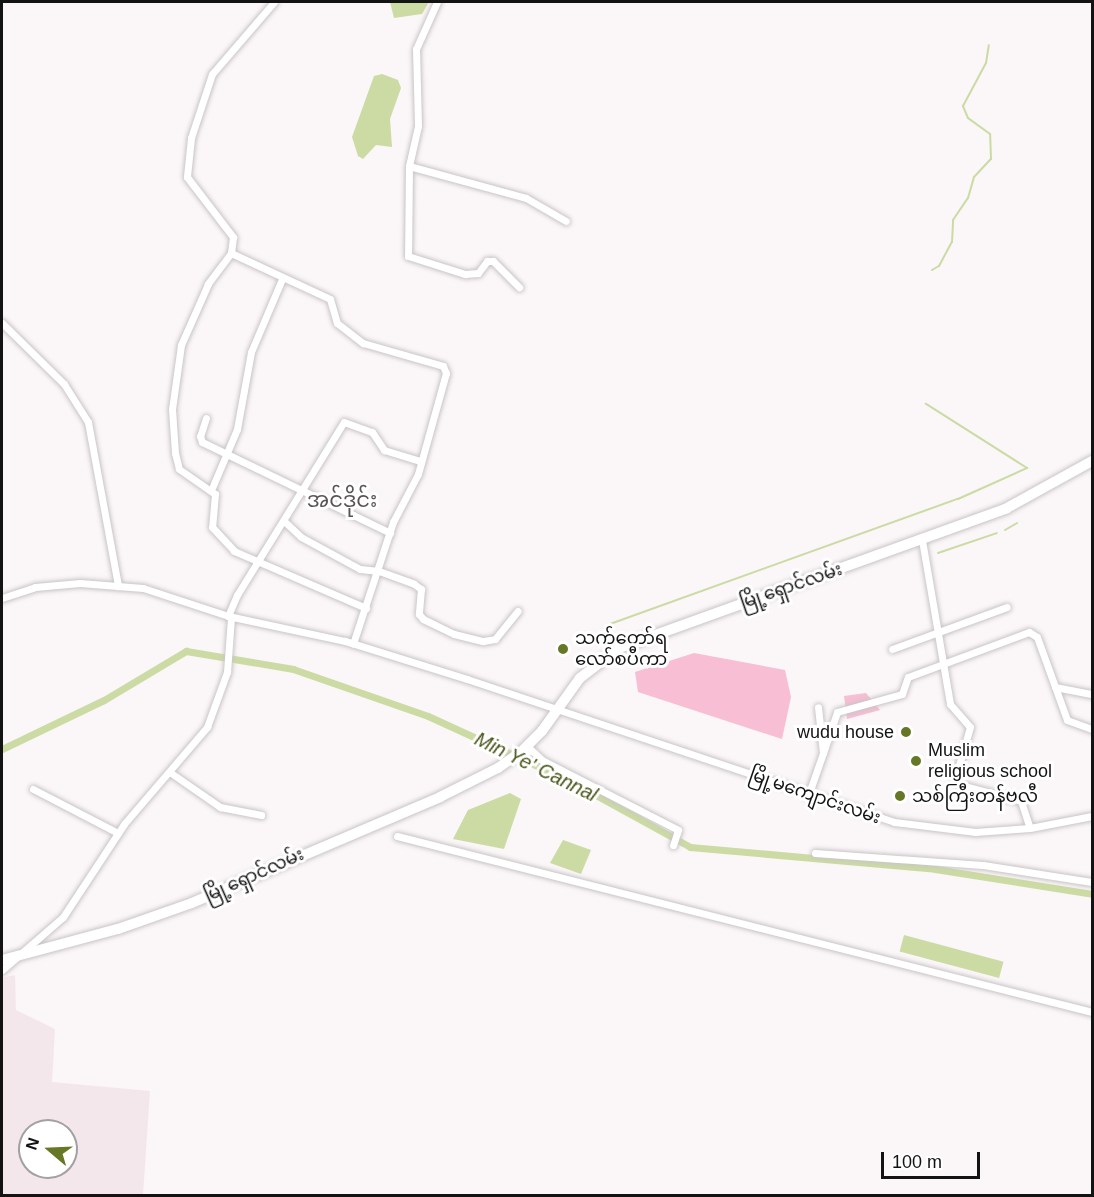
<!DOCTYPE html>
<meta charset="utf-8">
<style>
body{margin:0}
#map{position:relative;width:1094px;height:1197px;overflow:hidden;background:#fbf6f8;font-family:Helvetica,"Noto Sans Myanmar",sans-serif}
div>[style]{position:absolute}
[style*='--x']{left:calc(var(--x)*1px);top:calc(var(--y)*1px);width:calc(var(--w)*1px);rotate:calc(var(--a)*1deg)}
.built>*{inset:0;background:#f4e7ec}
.green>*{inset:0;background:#f7bed4}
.water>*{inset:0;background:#cbdba3;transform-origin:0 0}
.stream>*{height:2px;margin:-1px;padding:0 1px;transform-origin:1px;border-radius:1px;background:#cbdba3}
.canal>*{height:7px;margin:-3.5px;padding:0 3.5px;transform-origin:3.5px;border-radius:3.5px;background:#cbdba3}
.roads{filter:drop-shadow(0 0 2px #c9c5c6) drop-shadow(0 0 2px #c9c5c6)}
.minor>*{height:7px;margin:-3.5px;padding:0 3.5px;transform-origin:3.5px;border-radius:3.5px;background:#fff}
.primary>*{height:10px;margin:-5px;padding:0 5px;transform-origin:5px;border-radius:5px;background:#fff}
.dots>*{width:16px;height:16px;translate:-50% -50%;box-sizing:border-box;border:3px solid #fff;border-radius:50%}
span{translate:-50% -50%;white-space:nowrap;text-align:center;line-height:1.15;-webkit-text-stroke:6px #fff;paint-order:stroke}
.street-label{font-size:18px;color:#141313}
.poi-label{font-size:18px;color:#141313}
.left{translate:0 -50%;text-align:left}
.right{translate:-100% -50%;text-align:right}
.water-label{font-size:20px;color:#49561b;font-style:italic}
.quarter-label{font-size:21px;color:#595456}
.frame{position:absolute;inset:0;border:3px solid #141313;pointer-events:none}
.north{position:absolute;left:18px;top:1119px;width:60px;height:60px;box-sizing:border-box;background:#fff;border:2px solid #a1a1a1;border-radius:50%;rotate:289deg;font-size:16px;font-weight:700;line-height:24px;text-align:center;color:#141313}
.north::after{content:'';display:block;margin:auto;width:21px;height:27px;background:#667726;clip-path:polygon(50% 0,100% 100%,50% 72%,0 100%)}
.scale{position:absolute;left:881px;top:1152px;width:99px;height:27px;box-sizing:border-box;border:3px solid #141313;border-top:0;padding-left:8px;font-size:18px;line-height:21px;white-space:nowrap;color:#141313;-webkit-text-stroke:4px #fff;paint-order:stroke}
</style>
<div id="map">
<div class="built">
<div style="clip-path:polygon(evenodd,15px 975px,16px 1010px,55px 1029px,52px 1082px,150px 1091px,143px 1195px,2px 1195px,2px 978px,15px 975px,30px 1131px,66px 1131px,66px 1167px,30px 1167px,30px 1131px)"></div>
</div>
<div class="green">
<div style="clip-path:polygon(694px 653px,785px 670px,791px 697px,782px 739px,638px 692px,635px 672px)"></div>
<div style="clip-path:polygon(866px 693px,880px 710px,847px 719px,844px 696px)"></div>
</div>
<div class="water">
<div style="clip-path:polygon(390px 2px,429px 2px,422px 14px,394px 18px)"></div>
<div style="clip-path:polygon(382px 74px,398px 80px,401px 88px,390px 119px,392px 147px,376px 145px,363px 159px,358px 156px,352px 137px,374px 76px)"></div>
<div style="clip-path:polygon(510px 793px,521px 799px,504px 849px,453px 839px,468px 810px)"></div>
<div style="clip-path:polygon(563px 840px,591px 850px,581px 874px,550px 863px)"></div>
<div style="left:904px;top:935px;width:103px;height:17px;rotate:15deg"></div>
</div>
<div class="stream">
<div style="--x:932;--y:270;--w:8;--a:-30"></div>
<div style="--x:939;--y:266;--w:27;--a:-62"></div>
<div style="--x:952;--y:242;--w:22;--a:-87"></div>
<div style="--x:953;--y:220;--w:27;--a:-56"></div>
<div style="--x:968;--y:198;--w:22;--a:-74"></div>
<div style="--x:974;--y:177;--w:25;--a:-47"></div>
<div style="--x:991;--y:159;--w:25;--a:-92"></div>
<div style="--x:990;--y:134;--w:27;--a:-144"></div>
<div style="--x:968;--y:118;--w:13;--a:-113"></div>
<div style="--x:963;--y:106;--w:49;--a:-61.9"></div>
<div style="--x:986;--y:63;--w:18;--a:-81"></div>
<div style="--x:1005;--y:530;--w:14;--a:-30"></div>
<div style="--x:938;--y:553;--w:62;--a:-18.7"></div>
<div style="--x:610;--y:624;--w:370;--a:-19.8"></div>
<div style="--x:958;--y:499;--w:76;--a:-24.2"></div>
<div style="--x:1027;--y:468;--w:120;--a:-147.6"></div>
</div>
<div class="canal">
<div style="--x:2;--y:749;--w:113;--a:-25.7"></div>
<div style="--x:104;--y:700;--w:96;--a:-30.9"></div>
<div style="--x:186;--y:651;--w:109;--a:9.5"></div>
<div style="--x:293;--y:669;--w:143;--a:19.2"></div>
<div style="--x:428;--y:716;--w:158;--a:24.6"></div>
<div style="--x:572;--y:782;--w:135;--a:28.8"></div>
<div style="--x:690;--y:847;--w:246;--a:5.1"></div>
<div style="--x:935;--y:869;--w:159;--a:9"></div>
</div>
<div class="roads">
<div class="minor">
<div style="--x:274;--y:2;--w:95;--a:130.7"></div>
<div style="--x:212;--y:74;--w:67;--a:108.2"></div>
<div style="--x:191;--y:138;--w:39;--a:96"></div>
<div style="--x:187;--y:177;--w:76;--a:52.5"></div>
<div style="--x:233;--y:237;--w:16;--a:97"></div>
<div style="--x:231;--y:253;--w:39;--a:127"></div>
<div style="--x:208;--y:284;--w:67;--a:113.9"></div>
<div style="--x:181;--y:345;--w:65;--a:98"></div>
<div style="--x:172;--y:409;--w:44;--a:86.1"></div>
<div style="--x:175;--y:453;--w:16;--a:76"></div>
<div style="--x:179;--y:469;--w:44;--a:34.8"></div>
<div style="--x:215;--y:494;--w:33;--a:95"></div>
<div style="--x:212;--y:527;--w:33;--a:47"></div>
<div style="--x:234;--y:551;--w:144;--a:23.4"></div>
<div style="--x:437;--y:2;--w:51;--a:114.1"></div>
<div style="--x:416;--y:49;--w:77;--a:88.5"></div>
<div style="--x:418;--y:126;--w:41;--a:102.7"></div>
<div style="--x:409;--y:166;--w:90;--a:90.6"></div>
<div style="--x:408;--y:256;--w:60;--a:17.5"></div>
<div style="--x:465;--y:274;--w:13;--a:-4"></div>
<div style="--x:478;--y:273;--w:15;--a:-53"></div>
<div style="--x:487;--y:261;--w:6;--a:0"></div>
<div style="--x:493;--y:261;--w:37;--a:45"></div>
<div style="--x:409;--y:166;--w:121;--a:15.3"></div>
<div style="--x:526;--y:198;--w:46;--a:29.9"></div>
<div style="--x:231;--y:253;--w:109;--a:24.9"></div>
<div style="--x:330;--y:299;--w:25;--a:74"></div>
<div style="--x:337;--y:323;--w:33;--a:38"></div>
<div style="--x:363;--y:343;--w:83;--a:16"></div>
<div style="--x:443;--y:366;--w:8;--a:67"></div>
<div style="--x:446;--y:373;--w:105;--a:105.5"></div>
<div style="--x:418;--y:474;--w:54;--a:117.5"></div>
<div style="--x:393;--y:522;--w:128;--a:108.2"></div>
<div style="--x:2;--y:323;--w:87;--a:44.5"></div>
<div style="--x:64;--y:384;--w:45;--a:57.7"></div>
<div style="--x:88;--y:422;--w:167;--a:79.6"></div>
<div style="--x:206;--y:418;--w:19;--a:108"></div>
<div style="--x:200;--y:436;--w:6;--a:72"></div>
<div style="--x:202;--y:442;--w:209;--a:25.8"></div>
<div style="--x:212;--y:488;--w:64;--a:-67"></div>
<div style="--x:237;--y:429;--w:78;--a:-79.7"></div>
<div style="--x:251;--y:352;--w:79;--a:-67"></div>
<div style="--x:284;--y:521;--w:23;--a:43"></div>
<div style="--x:301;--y:537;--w:67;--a:28.5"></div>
<div style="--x:360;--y:569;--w:19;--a:6"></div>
<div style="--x:379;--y:571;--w:37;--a:20"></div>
<div style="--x:414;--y:584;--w:9;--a:36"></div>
<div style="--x:421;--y:589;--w:25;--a:95"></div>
<div style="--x:419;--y:614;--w:6;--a:51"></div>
<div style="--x:423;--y:619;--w:34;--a:26"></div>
<div style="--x:454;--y:634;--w:30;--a:14"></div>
<div style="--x:483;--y:641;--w:12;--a:-9"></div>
<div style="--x:495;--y:639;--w:36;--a:-51"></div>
<div style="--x:922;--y:540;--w:166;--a:80.3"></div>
<div style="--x:950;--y:704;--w:30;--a:49"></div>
<div style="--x:970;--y:727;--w:54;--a:106.1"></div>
<div style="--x:955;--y:779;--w:8;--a:50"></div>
<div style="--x:960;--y:785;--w:63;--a:14.7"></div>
<div style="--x:1021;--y:801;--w:28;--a:72"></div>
<div style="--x:2;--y:598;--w:35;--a:-18"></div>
<div style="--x:35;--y:587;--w:45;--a:-5.1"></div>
<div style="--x:80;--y:583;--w:63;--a:4.5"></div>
<div style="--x:143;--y:588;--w:89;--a:18.2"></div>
<div style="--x:228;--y:616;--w:120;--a:12.1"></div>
<div style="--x:345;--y:641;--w:128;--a:17.3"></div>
<div style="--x:467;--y:679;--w:450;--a:18.5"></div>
<div style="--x:894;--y:822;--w:82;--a:7"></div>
<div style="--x:975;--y:832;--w:55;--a:-4.2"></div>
<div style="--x:1030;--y:828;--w:63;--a:-11"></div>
<div style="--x:228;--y:616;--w:23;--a:-67"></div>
<div style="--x:237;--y:595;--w:203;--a:-58.3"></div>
<div style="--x:344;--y:422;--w:30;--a:20"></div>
<div style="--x:372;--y:432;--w:22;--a:56"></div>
<div style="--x:384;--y:450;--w:39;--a:17"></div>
<div style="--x:892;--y:649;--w:122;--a:-20.1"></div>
<div style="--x:1055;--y:687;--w:38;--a:11"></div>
<div style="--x:527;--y:746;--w:21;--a:43"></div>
<div style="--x:542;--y:760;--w:153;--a:27.2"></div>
<div style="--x:678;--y:830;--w:16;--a:108"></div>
<div style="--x:823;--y:753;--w:43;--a:-71.1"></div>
<div style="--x:837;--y:712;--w:67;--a:-15.5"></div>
<div style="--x:902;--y:694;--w:18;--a:-71"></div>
<div style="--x:908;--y:677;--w:129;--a:-20.4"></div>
<div style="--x:1029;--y:632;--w:9;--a:32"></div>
<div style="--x:1037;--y:637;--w:88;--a:70.1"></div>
<div style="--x:1067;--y:720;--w:27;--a:20"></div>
<div style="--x:171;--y:773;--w:60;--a:34.8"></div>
<div style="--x:220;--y:807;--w:42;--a:11"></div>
<div style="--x:33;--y:789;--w:96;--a:27.4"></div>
<div style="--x:808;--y:796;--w:46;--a:-70.8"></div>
<div style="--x:823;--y:753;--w:46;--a:-96.2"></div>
<div style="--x:397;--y:836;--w:717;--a:14.21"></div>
<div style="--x:815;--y:853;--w:168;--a:4.1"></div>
<div style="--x:983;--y:865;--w:110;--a:8.9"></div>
<div style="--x:2;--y:970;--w:81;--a:-41"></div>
<div style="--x:63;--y:917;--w:111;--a:-56.7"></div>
<div style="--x:124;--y:824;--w:128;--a:-49.4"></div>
<div style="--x:207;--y:727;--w:59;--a:-70"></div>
<div style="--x:227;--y:672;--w:55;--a:-85.8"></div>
</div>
<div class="primary">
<div style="--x:2;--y:960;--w:120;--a:-15"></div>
<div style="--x:118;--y:929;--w:78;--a:-19.4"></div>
<div style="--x:192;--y:903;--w:270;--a:-23.1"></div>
<div style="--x:440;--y:797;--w:65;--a:-26.6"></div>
<div style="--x:498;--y:768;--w:28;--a:-35"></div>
<div style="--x:521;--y:752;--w:30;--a:-45"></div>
<div style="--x:542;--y:731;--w:65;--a:-54.4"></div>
<div style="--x:580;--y:678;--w:49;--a:-37.6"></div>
<div style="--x:619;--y:648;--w:412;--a:-19.8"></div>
<div style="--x:1007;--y:508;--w:97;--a:-28.9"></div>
</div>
</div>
<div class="dots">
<div style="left:563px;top:649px;background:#667726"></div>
<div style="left:906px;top:732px;background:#667726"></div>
<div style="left:916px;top:761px;background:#667726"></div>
<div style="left:900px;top:796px;background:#667726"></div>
</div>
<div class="street-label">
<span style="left:791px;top:586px;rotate:-19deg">မြို့ရှောင်လမ်း</span>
<span style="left:815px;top:796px;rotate:19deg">မြို့မကျောင်းလမ်း</span>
<span style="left:254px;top:875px;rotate:-24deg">မြို့ရှောင်လမ်း</span>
</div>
<div class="poi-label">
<span class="left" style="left:575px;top:649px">သက်တော်ရ<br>လော်စပီကာ</span>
<span class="right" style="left:894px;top:732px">wudu house</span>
<span class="left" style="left:928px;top:761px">Muslim<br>religious school</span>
<span class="left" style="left:912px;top:796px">သစ်ကြီးတန်ဗလီ</span>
</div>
<div class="water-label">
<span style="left:536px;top:767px;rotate:26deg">Min Ye' Cannal</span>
</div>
<div class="quarter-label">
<span style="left:342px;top:500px">အင်ဒိုင်း</span>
</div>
<div class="frame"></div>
<div class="north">N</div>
<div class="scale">100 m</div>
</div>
